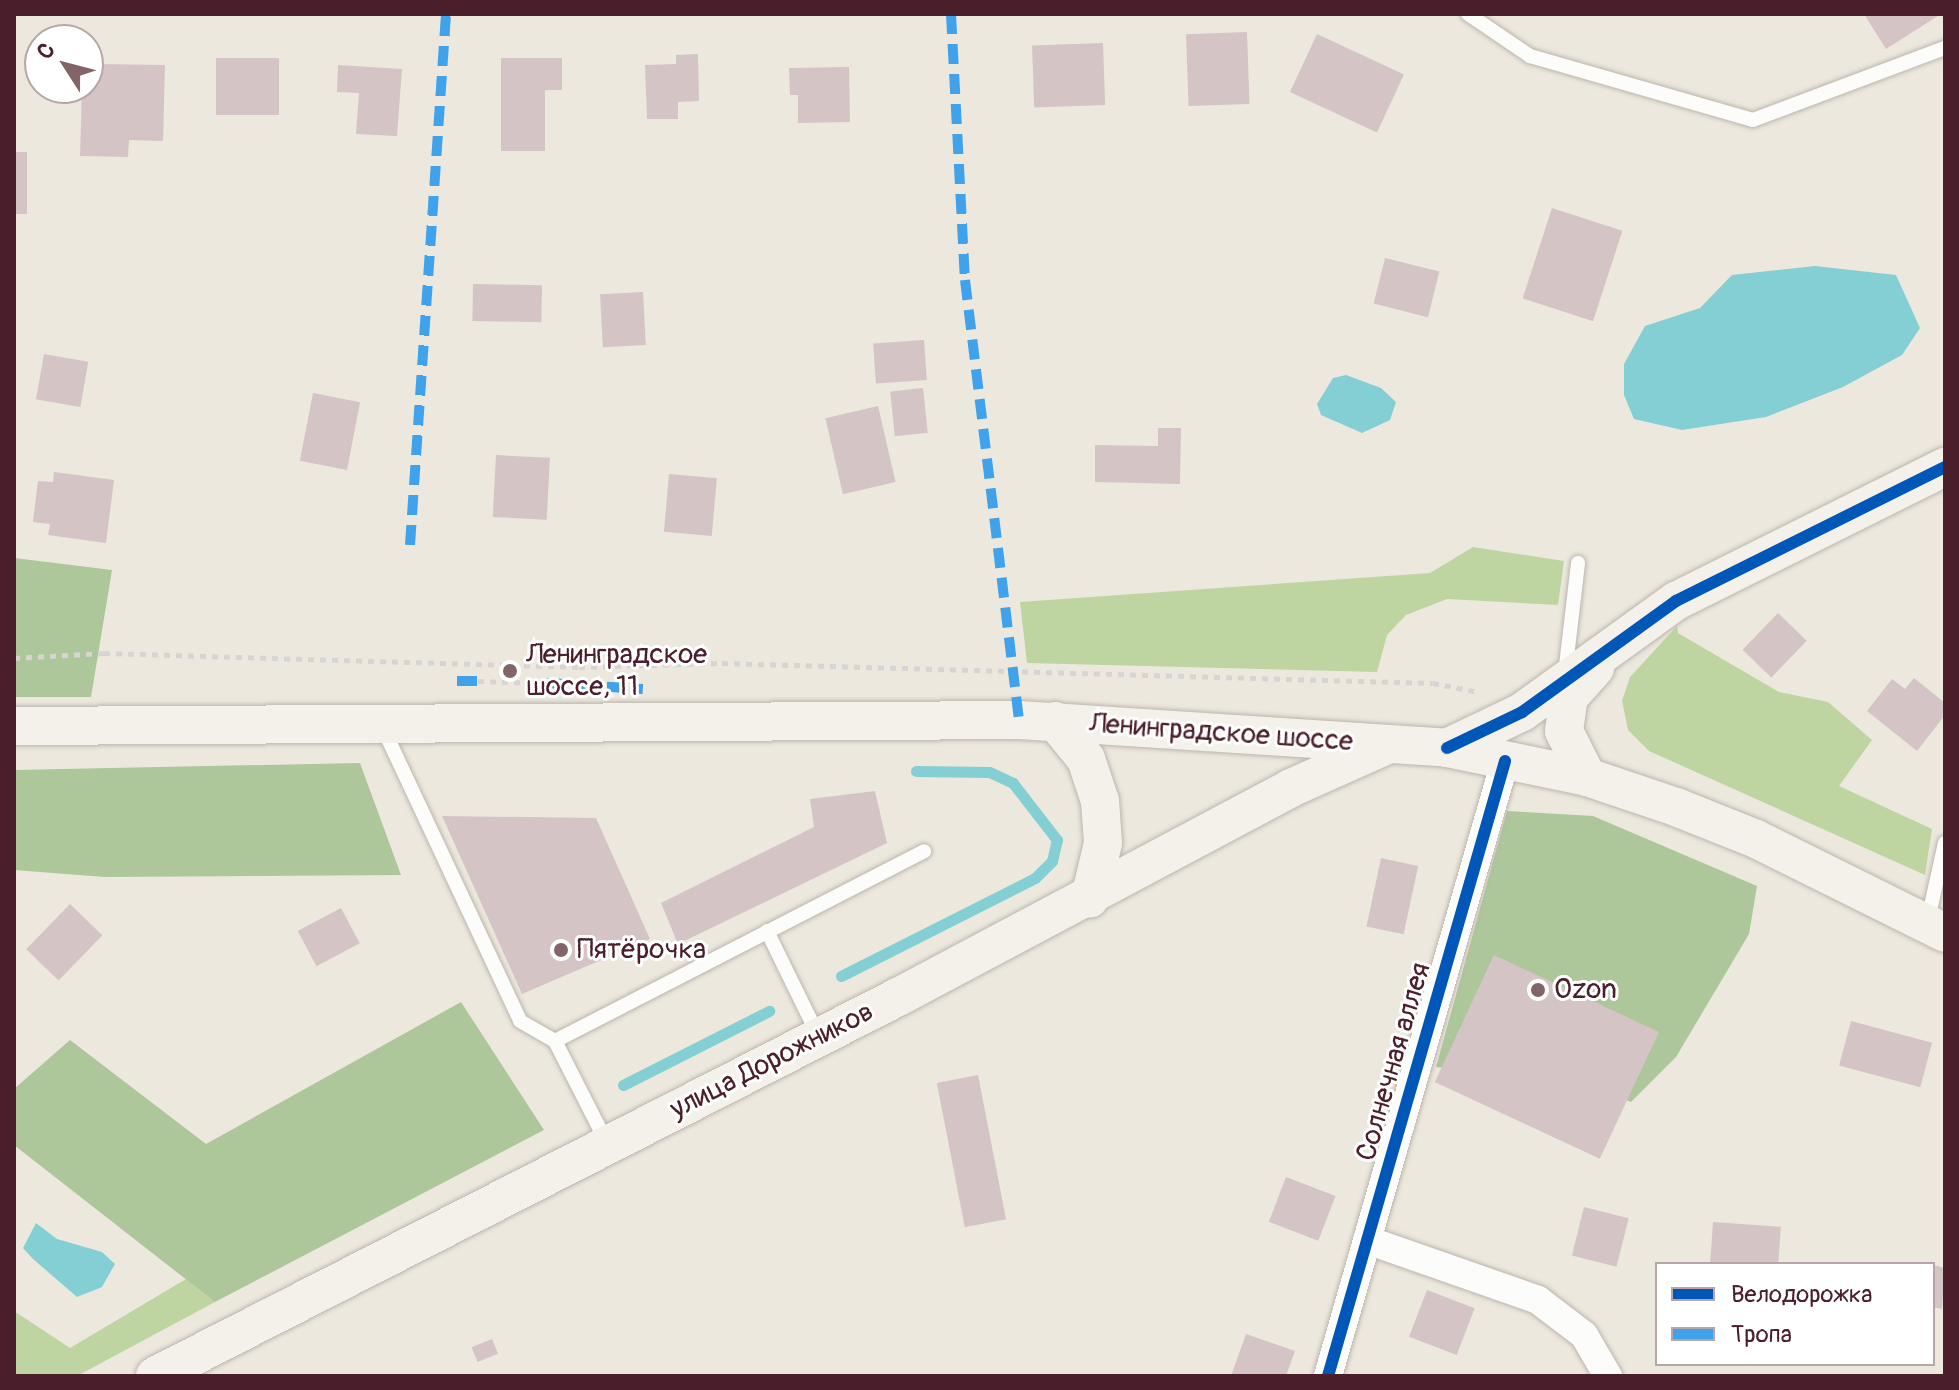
<!DOCTYPE html>
<meta charset="utf-8">
<style>
body{margin:0}
#map{position:relative;width:1959px;height:1390px;overflow:hidden;background:#ece8dd;font-family:Pangolin,sans-serif}
div>[style]{position:absolute}
[style*='--x']{left:calc(var(--x)*1px);top:calc(var(--y)*1px);width:calc(var(--w)*1px);rotate:calc(var(--a)*1deg)}
.green>*{inset:0;background:#bed5a2}
.forest>*{inset:0;background:#adc69a}
.water>*{inset:0;background:#84cfd4}
.stream>*{height:11px;margin:-5.5px;padding:0 5.5px;transform-origin:5.5px;border-radius:5.5px;background:#84cfd4}
.building>*{inset:0;background:#d4c4c6;transform-origin:0 0}
.path>*{height:5px;margin-top:-2.5px;transform-origin:0;background:repeating-linear-gradient(90deg,#d8d4d3 0 6px,transparent 0 12px)}
.roads{filter:drop-shadow(0 0 2px #bcb5af) drop-shadow(0 0 2px #bcb5af)}
.lane>*{height:14px;margin:-7px;padding:0 7px;transform-origin:7px;border-radius:7px;background:#fcfcfa}
.street>*{height:28px;margin:-14px;padding:0 14px;transform-origin:14px;border-radius:14px;background:#fcfcfa}
.secondary>*{height:38px;margin:-19px;padding:0 19px;transform-origin:19px;border-radius:19px;background:#f4f1eb}
.quiet>*{height:10px;margin-top:-5px;transform-origin:0;background:repeating-linear-gradient(90deg,#40a2eb 0 20px,transparent 0 30px)}
.cycleway>*{height:12px;margin:-6px;padding:0 6px;transform-origin:6px;border-radius:6px;background:#0057b8}
.dots>*{width:22px;height:22px;translate:-50% -50%;box-sizing:border-box;border:4px solid #fff;border-radius:50%}
span{translate:-50% -50%;white-space:nowrap;text-align:center;line-height:1.15;-webkit-text-stroke:6px #fff;paint-order:stroke}
.poi-label{font-size:28px;color:#4a1f2b}
.left{translate:0 -50%;text-align:left}
.street-label{font-size:28px;color:#4a1f2b}
.frame{position:absolute;inset:0;border:16px solid #4a1f2b;pointer-events:none}
.legend{position:absolute;left:1655px;top:1262px;width:280px;height:104px;box-sizing:border-box;background:#fff;border:2px solid #b7a5aa;margin:0;padding:10px 14px;list-style:none;font-size:24px;color:#4a1f2b}
.legend li{display:flex;align-items:center;gap:16px;height:40px}
.legend b{width:40px;border:2px solid #b7a5aa}
.north{position:absolute;left:24px;top:24px;width:80px;height:80px;box-sizing:border-box;background:#fff;border:2px solid #b7a5aa;border-radius:50%;rotate:306deg;font-size:22px;font-weight:700;line-height:32px;text-align:center;color:#4a1f2b}
.north::after{content:'';display:block;margin:auto;width:28px;height:36px;background:#836569;clip-path:polygon(50% 0,100% 100%,50% 72%,0 100%)}
</style>
<div id="map">
<div class="green">
<div style="clip-path:polygon(1473px 547px,1564px 561px,1558px 605px,1447px 599px,1406px 615px,1387px 635px,1377px 672px,1027px 663px,1020px 602px,1430px 573px)"></div>
<div style="clip-path:polygon(1677px 626px,1678px 633px,1779px 692px,1828px 702px,1872px 740px,1839px 786px,1932px 829px,1925px 875px,1649px 751px,1628px 730px,1622px 701px,1630px 677px)"></div>
<div style="clip-path:polygon(186px 1279px,215px 1302px,77px 1376px,14px 1376px,14px 1311px,70px 1348px)"></div>
</div>
<div class="forest">
<div style="clip-path:polygon(14px 558px,112px 570px,91px 697px,14px 697px)"></div>
<div style="clip-path:polygon(360px 763px,401px 875px,105px 877px,14px 870px,14px 770px)"></div>
<div style="clip-path:polygon(1507px 811px,1593px 816px,1757px 886px,1749px 934px,1676px 1057px,1631px 1102px,1581px 1081px,1436px 1067px)"></div>
<div style="clip-path:polygon(461px 1002px,544px 1130px,215px 1302px,14px 1145px,14px 1089px,70px 1040px,206px 1144px)"></div>
</div>
<div class="water">
<div style="clip-path:polygon(1815px 266px,1896px 275px,1920px 328px,1902px 355px,1843px 387px,1766px 417px,1682px 430px,1634px 419px,1624px 395px,1624px 364px,1645px 326px,1700px 308px,1732px 275px)"></div>
<div style="clip-path:polygon(1346px 375px,1381px 388px,1396px 402px,1390px 420px,1362px 433px,1321px 415px,1317px 404px,1333px 378px)"></div>
<div style="clip-path:polygon(36px 1223px,57px 1239px,102px 1252px,115px 1264px,102px 1287px,77px 1297px,33px 1259px,23px 1248px)"></div>
</div>
<div class="stream">
<div style="--x:841;--y:976;--w:217;--a:-26.8"></div>
<div style="--x:1035;--y:878;--w:24;--a:-45"></div>
<div style="--x:1052;--y:861;--w:22;--a:-77"></div>
<div style="--x:1057;--y:840;--w:72;--a:-127.7"></div>
<div style="--x:1013;--y:783;--w:26;--a:-155"></div>
<div style="--x:989;--y:772;--w:73;--a:-179.2"></div>
<div style="--x:623;--y:1085;--w:164;--a:-26.9"></div>
</div>
<div class="building">
<div style="clip-path:polygon(1864px 14px,1941px 14px,1886px 49px)"></div>
<div style="left:1247px;top:32px;width:72px;height:61px;rotate:88deg"></div>
<div style="left:1317px;top:34px;width:96px;height:64px;rotate:25deg"></div>
<div style="left:1103px;top:43px;width:62px;height:71px;rotate:88deg"></div>
<div style="clip-path:polygon(698px 54px,699px 101px,678px 102px,678px 119px,647px 119px,645px 65px,676px 64px,676px 55px)"></div>
<div style="left:216px;top:58px;width:63px;height:57px"></div>
<div style="clip-path:polygon(501px 58px,562px 58px,562px 90px,545px 90px,545px 151px,501px 151px)"></div>
<div style="clip-path:polygon(96px 64px,165px 65px,163px 141px,129px 140px,128px 157px,80px 156px,82px 88px,96px 82px)"></div>
<div style="clip-path:polygon(338px 65px,402px 69px,397px 136px,356px 134px,359px 93px,337px 92px)"></div>
<div style="clip-path:polygon(849px 67px,850px 122px,798px 123px,798px 95px,790px 95px,789px 68px)"></div>
<div style="left:14px;top:152px;width:13px;height:62px"></div>
<div style="left:1552px;top:208px;width:74px;height:95px;rotate:18deg"></div>
<div style="left:1385px;top:258px;width:56px;height:47px;rotate:14deg"></div>
<div style="left:473px;top:284px;width:69px;height:37px;rotate:1deg"></div>
<div style="left:643px;top:292px;width:53px;height:43px;rotate:87deg"></div>
<div style="left:924px;top:340px;width:40px;height:51px;rotate:86deg"></div>
<div style="left:44px;top:354px;width:45px;height:46px;rotate:10deg"></div>
<div style="left:923px;top:388px;width:45px;height:33px;rotate:84deg"></div>
<div style="left:313px;top:393px;width:48px;height:69px;rotate:11deg"></div>
<div style="left:878px;top:406px;width:78px;height:54px;rotate:77deg"></div>
<div style="clip-path:polygon(1158px 428px,1181px 428px,1180px 484px,1095px 482px,1095px 445px,1158px 446px)"></div>
<div style="left:496px;top:455px;width:54px;height:62px;rotate:3deg"></div>
<div style="clip-path:polygon(54px 472px,114px 480px,106px 543px,48px 535px,50px 524px,33px 522px,38px 481px,53px 482px)"></div>
<div style="left:669px;top:474px;width:48px;height:58px;rotate:5deg"></div>
<div style="left:1778px;top:613px;width:40px;height:51px;rotate:44deg"></div>
<div style="clip-path:polygon(1914px 678px,1945px 703px,1945px 715px,1917px 751px,1867px 711px,1892px 679px,1905px 689px)"></div>
<div style="clip-path:polygon(875px 791px,887px 843px,678px 944px,661px 903px,814px 827px,810px 799px)"></div>
<div style="clip-path:polygon(442px 816px,596px 818px,650px 939px,522px 994px)"></div>
<div style="left:1381px;top:858px;width:38px;height:70px;rotate:12deg"></div>
<div style="left:70px;top:904px;width:45px;height:63px;rotate:44deg"></div>
<div style="left:341px;top:908px;width:40px;height:49px;rotate:62deg"></div>
<div style="left:1494px;top:955px;width:182px;height:140px;rotate:25deg"></div>
<div style="left:1851px;top:1021px;width:84px;height:46px;rotate:15deg"></div>
<div style="left:978px;top:1075px;width:147px;height:42px;rotate:79deg"></div>
<div style="left:1286px;top:1177px;width:53px;height:48px;rotate:21deg"></div>
<div style="left:1584px;top:1207px;width:46px;height:50px;rotate:14deg"></div>
<div style="left:1713px;top:1222px;width:68px;height:42px;rotate:4deg"></div>
<div style="clip-path:polygon(1933px 1265px,1945px 1268px,1942px 1309px,1933px 1307px)"></div>
<div style="left:1427px;top:1290px;width:51px;height:50px;rotate:21deg"></div>
<div style="clip-path:polygon(1246px 1334px,1295px 1351px,1286px 1376px,1231px 1376px)"></div>
<div style="left:492px;top:1339px;width:16px;height:22px;rotate:68deg"></div>
</div>
<div class="path">
<div style="--x:14;--y:658;--w:90;--a:-3.2"></div>
<div style="--x:104;--y:653;--w:475;--a:1.7"></div>
<div style="--x:579;--y:667;--w:143;--a:-1.6"></div>
<div style="--x:722;--y:663;--w:711;--a:1.61"></div>
<div style="--x:1433;--y:683;--w:46;--a:11.3"></div>
<div style="--x:478;--y:681;--w:69;--a:1.7"></div>
</div>
<div class="roads">
<div class="lane">
<div style="--x:1468;--y:14;--w:75;--a:34.1"></div>
<div style="--x:1530;--y:56;--w:232;--a:16"></div>
<div style="--x:1753;--y:120;--w:205;--a:-20.6"></div>
<div style="--x:1565;--y:674;--w:112;--a:-83.3"></div>
<div style="--x:383;--y:728;--w:323;--a:64.9"></div>
<div style="--x:520;--y:1021;--w:40;--a:29.7"></div>
<div style="--x:1927;--y:924;--w:83;--a:-77.5"></div>
<div style="--x:767;--y:931;--w:118;--a:63.9"></div>
<div style="--x:608;--y:1145;--w:117;--a:-117"></div>
<div style="--x:555;--y:1041;--w:415;--a:-27.2"></div>
</div>
<div class="street">
<div style="--x:1367;--y:1240;--w:181;--a:19.3"></div>
<div style="--x:1538;--y:1300;--w:58;--a:37.3"></div>
<div style="--x:1584;--y:1335;--w:48;--a:59.7"></div>
<div style="--x:1328;--y:1376;--w:640;--a:-73.94"></div>
</div>
<div class="secondary">
<div style="--x:1055;--y:721;--w:49;--a:50.8"></div>
<div style="--x:1086;--y:759;--w:44;--a:71.6"></div>
<div style="--x:1100;--y:801;--w:42;--a:85.9"></div>
<div style="--x:1103;--y:843;--w:57;--a:103.3"></div>
<div style="--x:14;--y:726;--w:1005;--a:-0.34"></div>
<div style="--x:1019;--y:720;--w:429;--a:3.7"></div>
<div style="--x:1447;--y:748;--w:143;--a:11.7"></div>
<div style="--x:1587;--y:777;--w:94;--a:18.6"></div>
<div style="--x:1676;--y:807;--w:86;--a:21.8"></div>
<div style="--x:1756;--y:839;--w:211;--a:26.4"></div>
<div style="--x:1447;--y:748;--w:83;--a:-25.6"></div>
<div style="--x:1522;--y:712;--w:190;--a:-35.8"></div>
<div style="--x:1676;--y:601;--w:301;--a:-26.5"></div>
<div style="--x:1587;--y:777;--w:51;--a:-116.6"></div>
<div style="--x:1564;--y:731;--w:34;--a:-82"></div>
<div style="--x:1569;--y:697;--w:39;--a:-48"></div>
<div style="--x:155;--y:1376;--w:834;--a:-27.03"></div>
<div style="--x:898;--y:997;--w:445;--a:-28"></div>
<div style="--x:1291;--y:788;--w:103;--a:-24.1"></div>
</div>
</div>
<div class="quiet">
<div style="--x:951;--y:14;--w:266;--a:87"></div>
<div style="--x:965;--y:280;--w:443;--a:83"></div>
<div style="--x:410;--y:545;--w:532;--a:-86.12"></div>
<div style="--x:457;--y:681;--w:21;--a:0"></div>
<div style="--x:547;--y:683;--w:96;--a:3.6"></div>
</div>
<div class="cycleway">
<div style="--x:1447;--y:748;--w:83;--a:-25.6"></div>
<div style="--x:1522;--y:712;--w:190;--a:-35.8"></div>
<div style="--x:1676;--y:601;--w:301;--a:-26.5"></div>
<div style="--x:1328;--y:1376;--w:640;--a:-73.94"></div>
</div>
<div class="dots">
<div style="left:510px;top:671px;background:#836569"></div>
<div style="left:561px;top:950px;background:#836569"></div>
<div style="left:1538px;top:990px;background:#836569"></div>
</div>
<div class="poi-label">
<span class="left" style="left:526px;top:671px">Ленинградское<br>шоссе, 11</span>
<span class="left" style="left:577px;top:950px">Пятёрочка</span>
<span class="left" style="left:1554px;top:990px">Ozon</span>
</div>
<div class="street-label">
<span style="left:1221px;top:733px;rotate:4deg">Ленинградское шоссе</span>
<span style="left:772px;top:1061px;rotate:-27deg">улица Дорожников</span>
<span style="left:1394px;top:1062px;rotate:-74deg">Солнечная аллея</span>
</div>
<div class="frame"></div>
<ul class="legend">
<li><b style="height:10px;background:#0057b8"></b>Велодорожка</li>
<li><b style="height:10px;background:#40a2eb"></b>Тропа</li>
</ul>
<div class="north">С</div>
</div>
